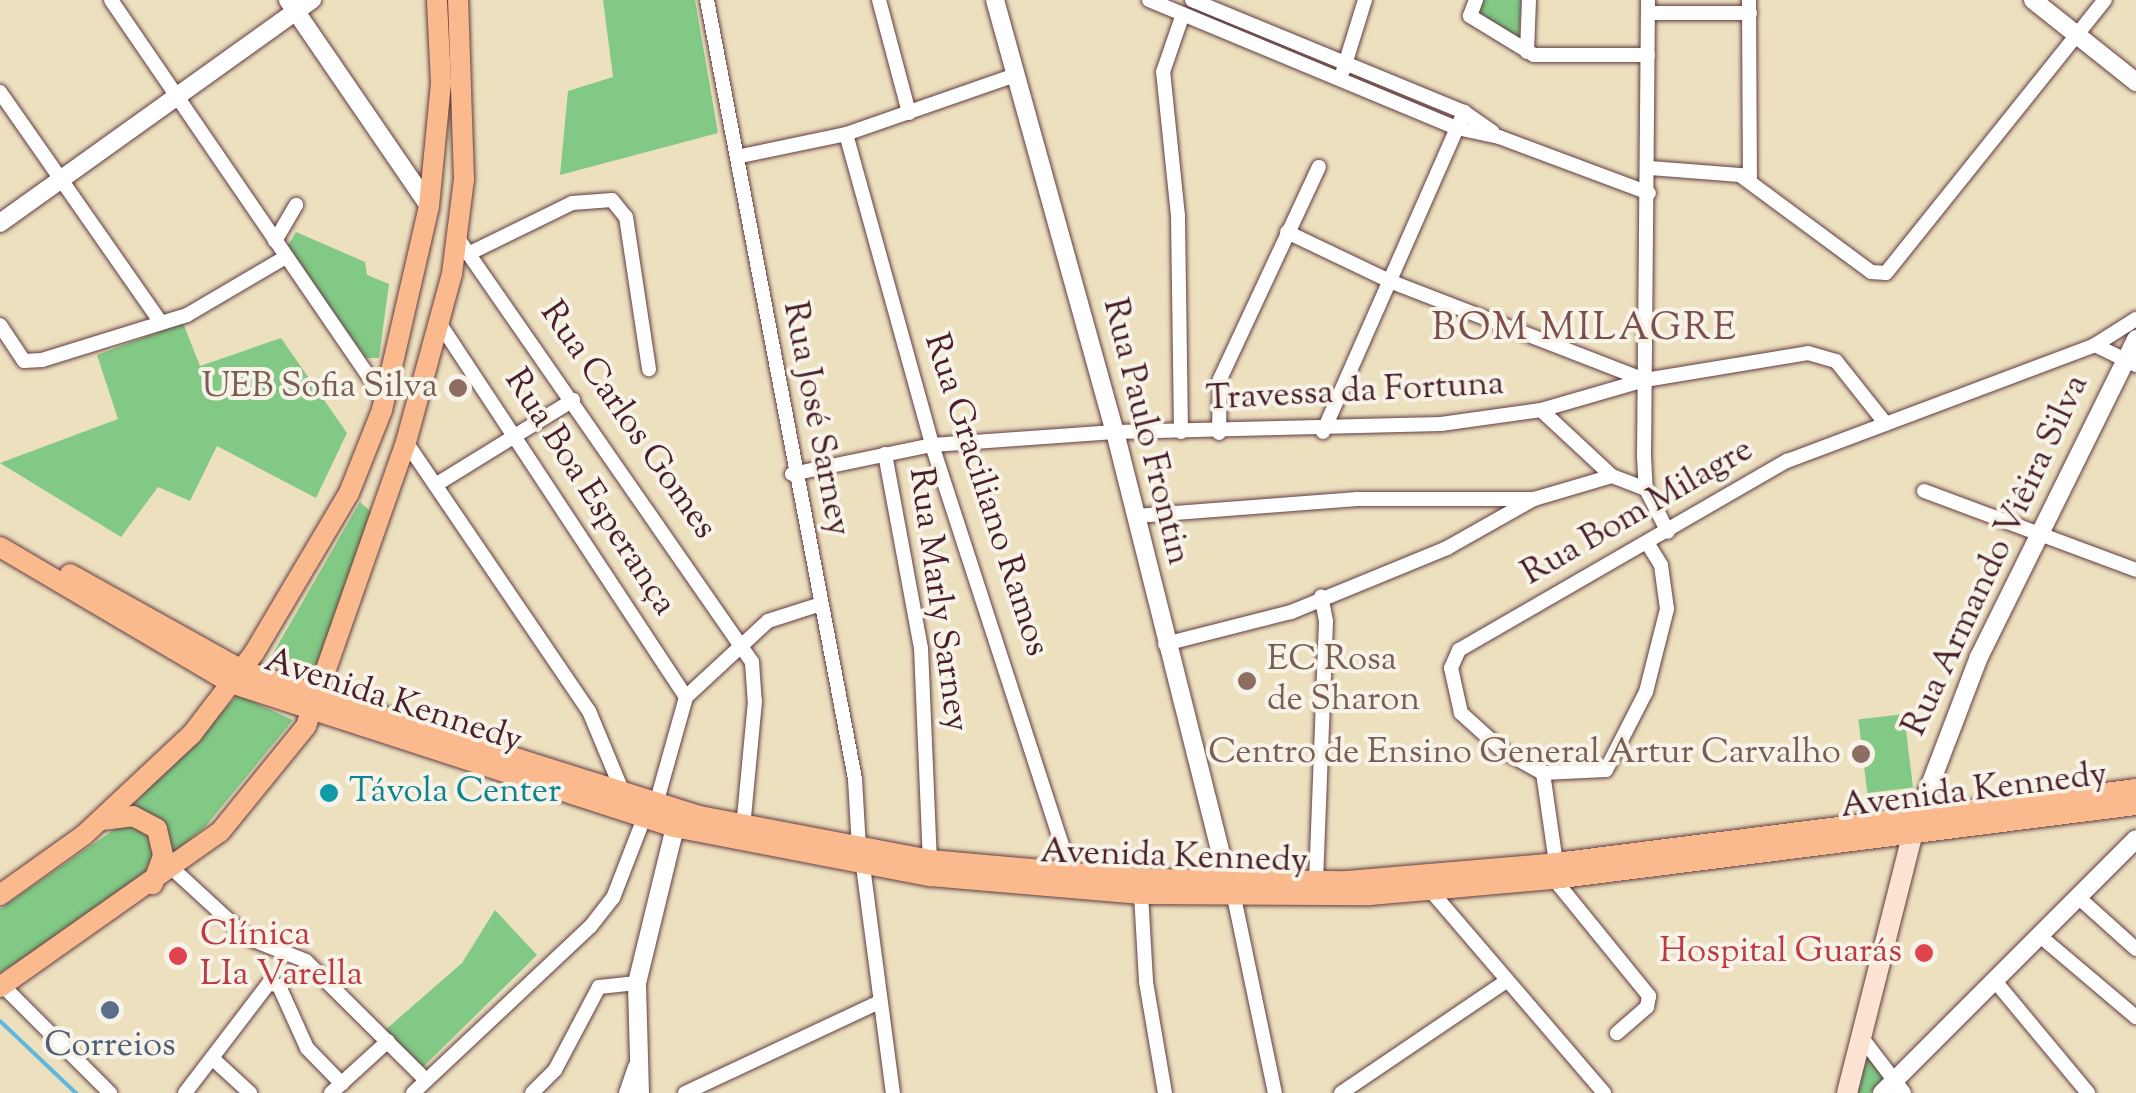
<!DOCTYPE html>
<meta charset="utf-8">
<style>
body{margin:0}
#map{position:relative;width:2136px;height:1093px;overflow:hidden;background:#ede0bf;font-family:"Sorts Mill Goudy",serif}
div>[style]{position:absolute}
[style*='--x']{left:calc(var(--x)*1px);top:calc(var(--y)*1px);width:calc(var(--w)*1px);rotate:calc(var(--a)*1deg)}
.green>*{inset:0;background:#81c985;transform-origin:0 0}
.stream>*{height:4px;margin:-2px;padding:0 2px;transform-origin:2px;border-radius:2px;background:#60b7dd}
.roads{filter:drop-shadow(0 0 2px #623c41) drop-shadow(0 0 2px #623c41)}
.minor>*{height:14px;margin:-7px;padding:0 7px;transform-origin:7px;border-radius:7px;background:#fff}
.tertiary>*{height:18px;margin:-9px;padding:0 9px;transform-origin:9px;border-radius:9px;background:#fff}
.secondary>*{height:20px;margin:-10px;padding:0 10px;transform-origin:10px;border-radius:10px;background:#fde3d1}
.primary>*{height:20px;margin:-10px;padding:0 10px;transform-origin:10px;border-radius:10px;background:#fbba8d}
.dots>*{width:28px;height:28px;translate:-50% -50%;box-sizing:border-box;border:5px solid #f7f3e8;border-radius:50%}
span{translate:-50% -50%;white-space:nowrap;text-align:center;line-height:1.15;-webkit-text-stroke:8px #f7f3e8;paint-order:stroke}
.education-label{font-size:35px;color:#785e54}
.right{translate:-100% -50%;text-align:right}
.left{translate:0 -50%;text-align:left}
.street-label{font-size:35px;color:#4a1f2b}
.culture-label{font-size:35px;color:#0d838f}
.health-label{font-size:35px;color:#be3a42}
.service-label{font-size:35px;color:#4e5e75}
.neighbourhood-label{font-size:38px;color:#7d4f4c;letter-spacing:2.5px}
</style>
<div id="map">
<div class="green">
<div style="clip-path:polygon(603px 0,695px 0,718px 133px,560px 175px,568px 91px,613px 77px)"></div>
<div style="clip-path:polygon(1479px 0,1521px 0,1519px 41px,1471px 12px)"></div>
<div style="clip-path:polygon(296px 232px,365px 262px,367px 275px,389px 284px,379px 358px,366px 358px,287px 247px)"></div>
<div style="clip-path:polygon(183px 323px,200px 366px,281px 338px,347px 433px,316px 498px,217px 446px,190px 501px,158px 487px,121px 537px,0 463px,118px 419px,97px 355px)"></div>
<div style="clip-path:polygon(360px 502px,371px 512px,313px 677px,271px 657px)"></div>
<div style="clip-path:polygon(238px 695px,293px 720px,205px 827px,169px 856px,160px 820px,131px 807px)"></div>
<div style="left:1904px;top:714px;width:74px;height:46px;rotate:83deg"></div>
<div style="clip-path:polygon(122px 824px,147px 827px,154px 853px,141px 882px,0 973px,0 909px)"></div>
<div style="clip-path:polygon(495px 910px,537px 955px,423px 1067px,384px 1031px,462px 963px)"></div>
<div style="clip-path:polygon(1868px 1051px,1888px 1077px,1870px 1093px,1858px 1093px)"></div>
</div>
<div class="stream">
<div style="--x:0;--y:1021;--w:105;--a:43.5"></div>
</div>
<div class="roads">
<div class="minor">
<div style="--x:111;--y:0;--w:485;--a:55.6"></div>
<div style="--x:707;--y:0;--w:793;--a:79.24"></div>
<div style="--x:855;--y:779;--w:70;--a:86.7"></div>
<div style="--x:879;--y:0;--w:117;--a:75.1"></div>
<div style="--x:1149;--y:0;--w:334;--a:22.6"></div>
<div style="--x:1457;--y:128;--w:43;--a:12.1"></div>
<div style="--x:1499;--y:137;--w:160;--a:20.5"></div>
<div style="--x:1192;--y:0;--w:294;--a:22.4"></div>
<div style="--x:1464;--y:112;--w:35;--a:35"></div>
<div style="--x:1476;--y:0;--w:17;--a:111"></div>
<div style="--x:1470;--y:16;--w:75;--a:31.4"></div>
<div style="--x:1534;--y:55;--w:114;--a:0"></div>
<div style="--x:1648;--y:0;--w:456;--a:90.5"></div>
<div style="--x:1644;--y:456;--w:33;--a:87"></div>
<div style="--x:1646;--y:489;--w:48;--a:62.9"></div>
<div style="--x:1749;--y:0;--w:179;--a:89.7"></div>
<div style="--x:1648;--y:13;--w:102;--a:0"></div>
<div style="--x:1527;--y:52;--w:52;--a:-87.8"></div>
<div style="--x:1343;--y:71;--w:74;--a:-72.8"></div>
<div style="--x:0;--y:92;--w:279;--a:55.1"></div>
<div style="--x:846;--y:134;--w:323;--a:74.5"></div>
<div style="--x:932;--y:445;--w:451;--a:72"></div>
<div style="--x:741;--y:156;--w:107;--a:-11.8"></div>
<div style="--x:846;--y:134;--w:179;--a:-19.2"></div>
<div style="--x:1650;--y:168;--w:90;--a:4.4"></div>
<div style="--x:1740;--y:175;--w:163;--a:36.5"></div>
<div style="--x:1871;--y:272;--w:15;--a:4"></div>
<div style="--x:1886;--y:273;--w:350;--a:-51.3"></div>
<div style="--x:1287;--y:232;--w:116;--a:25.5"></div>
<div style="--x:1392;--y:282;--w:271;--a:21.2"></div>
<div style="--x:459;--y:240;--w:514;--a:55.23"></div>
<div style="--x:752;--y:662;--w:39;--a:86"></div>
<div style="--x:755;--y:701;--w:127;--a:95.4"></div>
<div style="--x:275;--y:241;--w:42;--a:-59.7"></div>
<div style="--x:468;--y:254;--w:116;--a:-26.1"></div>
<div style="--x:572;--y:203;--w:40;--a:-4.3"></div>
<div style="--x:612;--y:200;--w:22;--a:51"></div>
<div style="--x:626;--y:217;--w:154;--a:81.4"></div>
<div style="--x:440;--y:324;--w:447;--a:56.6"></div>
<div style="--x:0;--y:325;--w:43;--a:56.3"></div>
<div style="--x:24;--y:361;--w:18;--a:-3"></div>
<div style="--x:42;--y:360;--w:152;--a:-17.2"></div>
<div style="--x:187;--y:315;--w:115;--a:-30.4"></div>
<div style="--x:2095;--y:345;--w:46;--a:26"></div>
<div style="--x:1541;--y:410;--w:97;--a:42.9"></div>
<div style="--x:1612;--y:476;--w:36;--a:21"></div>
<div style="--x:1181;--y:432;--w:216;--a:-90.8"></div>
<div style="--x:1178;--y:216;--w:145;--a:-95.9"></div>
<div style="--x:1163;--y:72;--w:61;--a:-71"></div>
<div style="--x:1323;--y:432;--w:350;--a:-66.2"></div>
<div style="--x:1219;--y:433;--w:54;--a:-88.9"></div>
<div style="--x:1220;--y:379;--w:234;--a:-65"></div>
<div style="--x:406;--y:442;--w:325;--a:55.8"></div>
<div style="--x:589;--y:711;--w:91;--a:67.4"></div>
<div style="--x:885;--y:454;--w:197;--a:79.5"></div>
<div style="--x:921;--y:648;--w:217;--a:87.6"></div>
<div style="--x:792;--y:474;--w:143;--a:-11.7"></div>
<div style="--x:932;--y:445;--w:183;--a:-4.1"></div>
<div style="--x:1115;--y:432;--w:326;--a:-1.4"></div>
<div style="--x:1441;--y:424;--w:101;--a:-8"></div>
<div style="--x:1541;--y:410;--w:108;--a:-16.1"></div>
<div style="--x:1645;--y:380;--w:165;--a:-9.4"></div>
<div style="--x:1808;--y:353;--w:29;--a:16"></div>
<div style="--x:1836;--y:361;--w:80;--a:51.6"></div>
<div style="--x:437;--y:484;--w:160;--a:-31.7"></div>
<div style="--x:1924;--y:491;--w:226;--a:20.4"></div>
<div style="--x:1136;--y:516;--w:222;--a:-4.4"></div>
<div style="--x:1357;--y:499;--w:177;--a:0"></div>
<div style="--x:1534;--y:499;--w:81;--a:-16.4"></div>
<div style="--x:1165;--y:644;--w:130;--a:-14.3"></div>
<div style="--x:1291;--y:612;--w:169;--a:-22.3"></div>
<div style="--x:1447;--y:548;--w:100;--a:-29.4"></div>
<div style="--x:1543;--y:773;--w:63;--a:-2.7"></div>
<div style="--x:1606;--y:770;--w:88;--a:-62.9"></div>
<div style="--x:1646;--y:692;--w:86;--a:-75.8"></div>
<div style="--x:1667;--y:609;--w:44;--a:-97.8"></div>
<div style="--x:1661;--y:565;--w:25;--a:-122"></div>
<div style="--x:656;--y:804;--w:111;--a:-74.3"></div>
<div style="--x:686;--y:697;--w:112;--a:-42.8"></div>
<div style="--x:768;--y:621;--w:56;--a:-17.8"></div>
<div style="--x:1556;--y:863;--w:91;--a:-98.2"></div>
<div style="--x:1543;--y:773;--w:46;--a:-151.2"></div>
<div style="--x:1503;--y:751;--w:57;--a:-137.9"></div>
<div style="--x:1461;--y:713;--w:46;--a:-102.5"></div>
<div style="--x:1451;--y:668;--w:20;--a:-66"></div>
<div style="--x:1459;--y:650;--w:379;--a:-30"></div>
<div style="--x:1787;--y:461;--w:329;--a:-20.6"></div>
<div style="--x:2095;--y:345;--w:49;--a:-32.4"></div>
<div style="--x:863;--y:866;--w:229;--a:82.5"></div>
<div style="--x:174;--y:870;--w:100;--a:42.6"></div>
<div style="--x:248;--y:938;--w:62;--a:21.6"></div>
<div style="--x:306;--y:961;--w:169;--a:44.8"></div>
<div style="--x:1554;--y:879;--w:151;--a:50.9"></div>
<div style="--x:1649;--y:996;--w:11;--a:100"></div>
<div style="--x:1647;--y:1007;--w:40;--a:139"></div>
<div style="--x:1316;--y:882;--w:261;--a:-87.8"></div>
<div style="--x:1326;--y:621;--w:25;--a:-101"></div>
<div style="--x:1431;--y:891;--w:266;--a:49.4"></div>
<div style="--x:1141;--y:894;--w:88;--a:86.7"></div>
<div style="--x:1146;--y:982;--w:113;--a:80.3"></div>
<div style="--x:1234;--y:897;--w:200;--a:78.2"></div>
<div style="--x:2078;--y:897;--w:78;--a:41.9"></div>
<div style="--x:2040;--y:936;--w:126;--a:40.2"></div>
<div style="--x:1995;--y:981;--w:146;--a:50.3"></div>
<div style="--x:2;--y:985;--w:153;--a:45"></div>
<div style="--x:1862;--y:1038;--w:69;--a:52.6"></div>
<div style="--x:212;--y:1058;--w:52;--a:42.6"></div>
<div style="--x:185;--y:1093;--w:138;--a:-52.6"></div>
<div style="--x:269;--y:983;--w:10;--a:17"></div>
<div style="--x:279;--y:986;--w:68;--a:65.7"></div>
<div style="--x:307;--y:1048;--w:50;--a:45.8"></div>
<div style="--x:331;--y:1093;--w:77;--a:-42.4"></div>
<div style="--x:413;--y:1093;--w:243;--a:-43.2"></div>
<div style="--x:590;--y:927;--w:37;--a:-52"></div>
<div style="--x:613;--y:898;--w:86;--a:-68.8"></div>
<div style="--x:532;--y:1093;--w:33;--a:-45"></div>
<div style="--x:555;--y:1070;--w:94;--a:-62.1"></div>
<div style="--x:599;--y:987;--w:38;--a:-6"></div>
<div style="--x:626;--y:1093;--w:28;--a:-71"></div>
<div style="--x:685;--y:1093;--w:214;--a:-25.1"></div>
<div style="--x:1341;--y:1093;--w:198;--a:-34.1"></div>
</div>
<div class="tertiary">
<div style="--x:288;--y:0;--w:250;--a:55.6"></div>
<div style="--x:995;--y:0;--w:448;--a:74.5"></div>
<div style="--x:1115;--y:432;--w:464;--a:75.9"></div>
<div style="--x:2033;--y:0;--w:132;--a:38.5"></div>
<div style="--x:0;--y:223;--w:384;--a:-35.6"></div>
<div style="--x:1914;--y:827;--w:182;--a:-69.1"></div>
<div style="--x:1979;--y:657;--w:355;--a:-63.7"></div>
<div style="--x:640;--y:1093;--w:110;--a:-91.6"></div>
<div style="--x:637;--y:983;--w:161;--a:-76.3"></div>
<div style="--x:1882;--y:1093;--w:359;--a:-45"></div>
</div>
<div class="secondary">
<div style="--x:1847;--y:1093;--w:269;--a:-75.8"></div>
</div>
<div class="primary">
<div style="--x:0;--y:547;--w:268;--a:30.5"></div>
<div style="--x:231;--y:683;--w:467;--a:18"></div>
<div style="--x:675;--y:827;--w:260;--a:10.9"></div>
<div style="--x:930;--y:876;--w:212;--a:4.9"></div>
<div style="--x:1141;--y:894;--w:229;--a:0.3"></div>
<div style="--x:1370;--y:895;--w:185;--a:-5"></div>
<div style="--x:1554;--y:879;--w:587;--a:-7.25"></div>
<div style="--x:70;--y:574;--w:197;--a:29.2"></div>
<div style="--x:242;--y:670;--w:81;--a:18.7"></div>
<div style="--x:319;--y:696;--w:398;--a:17.5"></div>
<div style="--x:699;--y:816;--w:235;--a:10.8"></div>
<div style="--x:930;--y:860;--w:213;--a:5.1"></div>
<div style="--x:1142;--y:879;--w:206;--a:0.6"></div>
<div style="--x:1348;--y:881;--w:209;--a:-4.9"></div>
<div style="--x:1556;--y:863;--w:585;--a:-7.27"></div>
<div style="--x:102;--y:820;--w:31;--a:-7"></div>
<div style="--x:133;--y:816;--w:27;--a:28"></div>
<div style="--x:157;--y:829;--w:28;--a:77"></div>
<div style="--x:163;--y:856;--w:30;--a:110"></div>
<div style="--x:0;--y:895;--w:103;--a:-35.5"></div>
<div style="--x:84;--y:835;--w:148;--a:-43.1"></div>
<div style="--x:192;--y:734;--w:102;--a:-52.6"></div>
<div style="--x:254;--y:653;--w:186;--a:-59.3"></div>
<div style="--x:349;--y:493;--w:89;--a:-68.3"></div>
<div style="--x:382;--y:410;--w:209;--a:-77"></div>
<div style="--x:429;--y:206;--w:124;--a:-84.4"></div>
<div style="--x:441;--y:83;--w:83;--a:-92.8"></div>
<div style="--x:0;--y:987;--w:269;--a:-35.2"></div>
<div style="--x:220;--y:832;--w:136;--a:-50.9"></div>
<div style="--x:306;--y:726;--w:301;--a:-70.6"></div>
<div style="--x:406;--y:442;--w:174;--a:-74.7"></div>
<div style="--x:452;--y:274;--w:96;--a:-82.8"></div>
<div style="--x:464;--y:179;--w:179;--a:-91.9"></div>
</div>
</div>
<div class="dots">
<div style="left:458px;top:388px;background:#8d6e63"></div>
<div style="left:1247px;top:681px;background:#8d6e63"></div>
<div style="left:1861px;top:754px;background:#8d6e63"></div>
<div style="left:329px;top:793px;background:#0f9aa8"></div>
<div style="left:1924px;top:953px;background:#e0444e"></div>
<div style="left:178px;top:956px;background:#e0444e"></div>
<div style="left:110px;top:1010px;background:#5c6f8a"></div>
</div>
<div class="education-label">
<span class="right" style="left:438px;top:388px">UEB Sofia Silva</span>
<span class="left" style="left:1267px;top:681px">EC Rosa<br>de Sharon</span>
<span class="right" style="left:1841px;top:754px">Centro de Ensino General Artur Carvalho</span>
</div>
<div class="street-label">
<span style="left:1355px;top:393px;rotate:-3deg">Travessa da Fortuna</span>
<span style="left:815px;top:419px;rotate:79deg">Rua José Sarney</span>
<span style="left:627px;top:421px;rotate:55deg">Rua Carlos Gomes</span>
<span style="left:1145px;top:432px;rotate:76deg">Rua Paulo Frontin</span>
<span style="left:589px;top:493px;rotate:57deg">Rua Boa Esperança</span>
<span style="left:985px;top:495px;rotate:72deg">Rua Graciliano Ramos</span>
<span style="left:1638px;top:513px;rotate:-30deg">Rua Bom Milagre</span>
<span style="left:1997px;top:556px;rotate:-65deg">Rua Armando Viêira Silva</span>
<span style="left:937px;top:600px;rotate:82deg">Rua Marly Sarney</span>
<span style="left:393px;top:702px;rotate:18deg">Avenida Kennedy</span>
<span style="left:1974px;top:792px;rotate:-7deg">Avenida Kennedy</span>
<span style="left:1174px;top:858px;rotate:2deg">Avenida Kennedy</span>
</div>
<div class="culture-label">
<span class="left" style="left:349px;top:793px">Távola Center</span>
</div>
<div class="health-label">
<span class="left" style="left:200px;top:956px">Clínica<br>LIa Varella</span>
<span class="right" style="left:1902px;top:953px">Hospital Guarás</span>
</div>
<div class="service-label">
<span style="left:110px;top:1047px">Correios</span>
</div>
<div class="neighbourhood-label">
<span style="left:1585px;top:331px">BOM MILAGRE</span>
</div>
</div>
